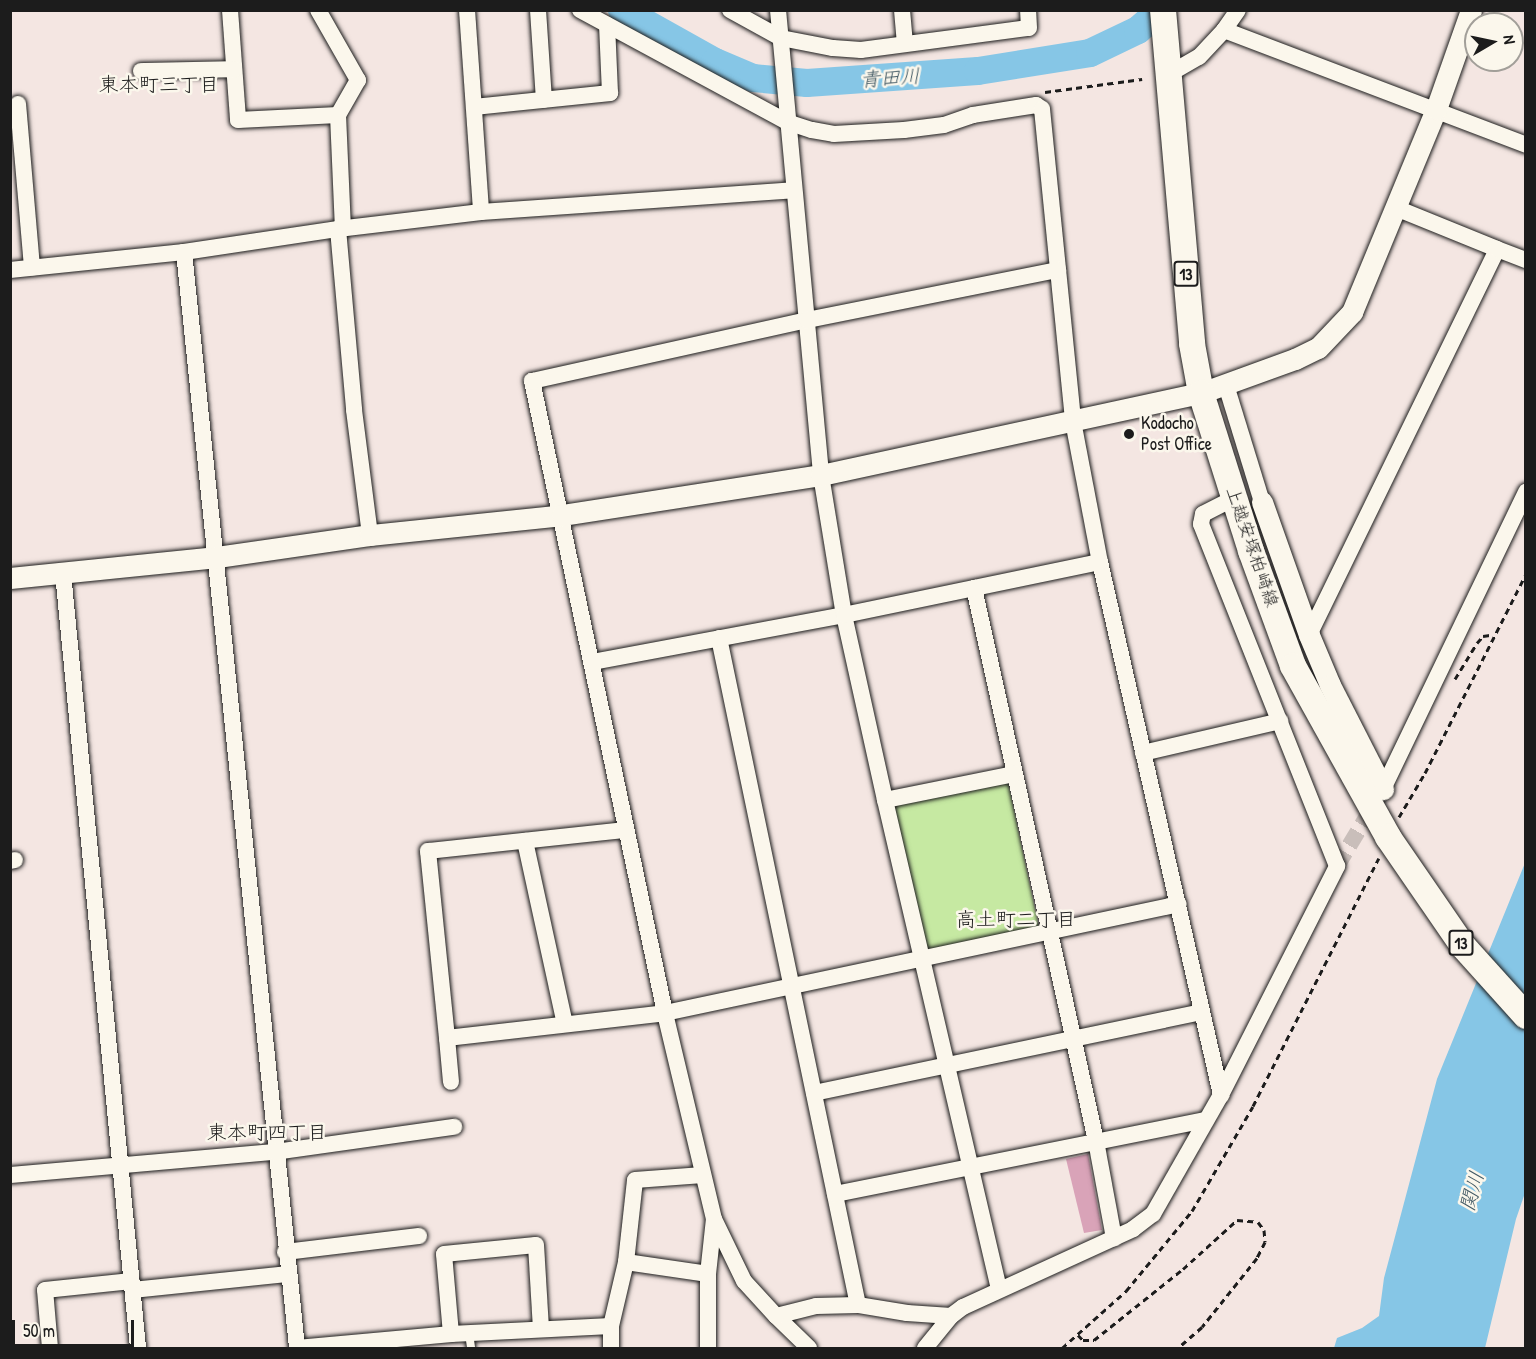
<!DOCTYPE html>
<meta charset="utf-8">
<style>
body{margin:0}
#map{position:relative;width:1536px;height:1359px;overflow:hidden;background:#f4e6e2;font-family:"Patrick Hand","Klee One",sans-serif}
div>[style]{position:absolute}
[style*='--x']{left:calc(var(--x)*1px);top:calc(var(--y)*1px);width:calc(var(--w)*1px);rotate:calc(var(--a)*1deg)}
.green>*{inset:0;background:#c6e9a2;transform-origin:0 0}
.water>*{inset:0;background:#86c6e6}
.river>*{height:28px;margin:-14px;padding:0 14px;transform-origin:14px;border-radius:14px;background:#86c6e6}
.building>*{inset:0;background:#d9a3b8}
.minor-tunnel>*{height:16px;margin-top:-8px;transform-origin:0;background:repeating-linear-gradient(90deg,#c9beba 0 16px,transparent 0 24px)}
.path>*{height:3px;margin-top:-1.5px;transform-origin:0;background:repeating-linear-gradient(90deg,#1c1c1c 0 6px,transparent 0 10.5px)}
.roads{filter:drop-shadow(0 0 2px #1c1c1c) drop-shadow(0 0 2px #1c1c1c)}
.service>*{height:8px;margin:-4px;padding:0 4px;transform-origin:4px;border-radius:4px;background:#fbf7ec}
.minor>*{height:16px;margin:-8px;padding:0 8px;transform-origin:8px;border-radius:8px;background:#fbf7ec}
.tertiary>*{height:21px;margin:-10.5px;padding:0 10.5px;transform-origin:10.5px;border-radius:10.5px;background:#fbf7ec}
.primary>*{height:26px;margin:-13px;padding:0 13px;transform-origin:13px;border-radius:13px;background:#fbf7ec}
.dots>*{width:16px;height:16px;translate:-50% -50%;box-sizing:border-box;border:3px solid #fbf7ec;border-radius:50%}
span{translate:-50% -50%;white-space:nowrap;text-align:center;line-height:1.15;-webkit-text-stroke:5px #fbf7ec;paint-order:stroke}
.shield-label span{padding:2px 4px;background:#fbf7ec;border:2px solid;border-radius:4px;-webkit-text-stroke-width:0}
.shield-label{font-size:16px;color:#1c1c1c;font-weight:700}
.poi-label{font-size:18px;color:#1c1c1c}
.left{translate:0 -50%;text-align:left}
.street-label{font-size:18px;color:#1c1c1c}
.water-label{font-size:20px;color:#415863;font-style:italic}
.neighbourhood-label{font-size:20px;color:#1c1c1c}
.frame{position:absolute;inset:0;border:12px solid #1c1c1c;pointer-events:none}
.north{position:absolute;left:1464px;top:12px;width:60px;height:60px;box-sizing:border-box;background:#fbf7ec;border:2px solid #a29f99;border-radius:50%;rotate:81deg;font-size:16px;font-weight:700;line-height:24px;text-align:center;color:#1c1c1c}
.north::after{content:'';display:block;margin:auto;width:21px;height:27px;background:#1c1c1c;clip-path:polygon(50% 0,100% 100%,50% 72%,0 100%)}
.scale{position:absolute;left:12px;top:1320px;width:122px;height:27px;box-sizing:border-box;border:3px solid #1c1c1c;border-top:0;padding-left:8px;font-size:18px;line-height:21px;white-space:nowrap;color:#1c1c1c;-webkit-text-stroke:4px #fbf7ec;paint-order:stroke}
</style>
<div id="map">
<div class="green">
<div style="left:1008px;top:782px;width:148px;height:117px;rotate:78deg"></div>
</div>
<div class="water">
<div style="clip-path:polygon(1525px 863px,1525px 1193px,1516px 1219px,1485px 1348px,1334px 1348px,1337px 1338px,1362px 1328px,1379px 1316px,1384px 1278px,1437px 1079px)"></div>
</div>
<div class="river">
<div style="--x:622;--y:10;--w:107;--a:29.2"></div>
<div style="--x:715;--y:62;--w:41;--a:22.8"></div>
<div style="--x:753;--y:78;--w:54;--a:5.3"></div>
<div style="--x:807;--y:83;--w:171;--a:-4"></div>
<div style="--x:978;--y:71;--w:113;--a:-9.1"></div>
<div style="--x:1090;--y:53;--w:53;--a:-25.6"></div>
<div style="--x:1138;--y:30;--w:30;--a:-41"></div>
</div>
<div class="building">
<div style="clip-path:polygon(1088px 1154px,1102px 1230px,1084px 1233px,1066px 1159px)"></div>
</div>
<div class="minor-tunnel">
<div style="--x:1337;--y:866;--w:74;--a:-58.9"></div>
</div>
<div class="path">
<div style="--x:1045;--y:92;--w:98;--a:-7.6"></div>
<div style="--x:1455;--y:679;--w:42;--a:-58.6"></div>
<div style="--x:1477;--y:643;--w:9;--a:-49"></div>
<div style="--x:1483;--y:636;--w:7;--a:-8"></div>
<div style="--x:1399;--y:817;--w:51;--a:-59.4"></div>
<div style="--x:1425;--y:773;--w:223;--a:-63.1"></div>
<div style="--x:1078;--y:1335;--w:7;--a:45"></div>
<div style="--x:1083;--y:1340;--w:11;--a:0"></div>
<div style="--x:1094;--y:1340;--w:114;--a:-38.6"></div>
<div style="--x:1183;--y:1269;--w:73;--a:-42.2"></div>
<div style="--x:1237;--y:1220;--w:21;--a:5"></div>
<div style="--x:1258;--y:1222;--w:10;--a:53"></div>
<div style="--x:1264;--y:1230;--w:12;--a:85"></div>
<div style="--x:1265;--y:1242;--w:18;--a:117"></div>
<div style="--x:1257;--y:1258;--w:88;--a:128.6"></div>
<div style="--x:1202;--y:1327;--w:32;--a:139"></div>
<div style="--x:1062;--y:1348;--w:86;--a:-41.7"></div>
<div style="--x:1126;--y:1291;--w:104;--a:-50.5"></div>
<div style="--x:1192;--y:1211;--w:121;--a:-59.8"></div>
<div style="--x:1253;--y:1106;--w:278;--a:-63.1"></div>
</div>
<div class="roads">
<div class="service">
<div style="--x:469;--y:1333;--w:15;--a:82"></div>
</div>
<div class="minor">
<div style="--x:230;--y:10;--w:110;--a:85.8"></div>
<div style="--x:238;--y:120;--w:100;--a:-2.9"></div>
<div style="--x:318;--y:10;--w:81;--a:60.3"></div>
<div style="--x:358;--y:80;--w:40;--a:119.7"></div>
<div style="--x:338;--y:115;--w:113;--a:87.5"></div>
<div style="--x:467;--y:10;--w:202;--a:86"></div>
<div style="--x:538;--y:10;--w:90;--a:86.2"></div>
<div style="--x:580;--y:10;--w:235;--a:28.4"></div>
<div style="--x:787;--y:122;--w:26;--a:18"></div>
<div style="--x:812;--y:130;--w:22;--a:10"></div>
<div style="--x:834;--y:134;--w:70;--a:-3.3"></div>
<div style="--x:904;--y:130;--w:40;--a:-7.1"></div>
<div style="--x:944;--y:125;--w:31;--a:-19"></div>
<div style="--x:973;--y:115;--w:64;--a:-9"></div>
<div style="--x:1036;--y:105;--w:7;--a:34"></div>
<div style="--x:1042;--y:109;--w:314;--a:84.3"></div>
<div style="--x:1073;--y:421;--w:144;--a:79.2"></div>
<div style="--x:1100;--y:562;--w:547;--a:77.21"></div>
<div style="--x:730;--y:10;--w:58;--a:28.8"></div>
<div style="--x:781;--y:38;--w:53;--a:10.9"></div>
<div style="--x:833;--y:48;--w:28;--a:4"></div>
<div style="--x:861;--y:50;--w:169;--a:-7.5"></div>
<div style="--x:1029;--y:28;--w:18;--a:-93"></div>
<div style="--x:778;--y:10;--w:467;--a:84.7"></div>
<div style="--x:821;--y:475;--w:142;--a:80.7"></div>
<div style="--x:844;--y:615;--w:189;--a:77.5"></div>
<div style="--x:885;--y:800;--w:502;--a:76.88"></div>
<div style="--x:902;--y:10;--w:33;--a:85"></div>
<div style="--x:1224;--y:30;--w:323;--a:20.8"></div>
<div style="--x:141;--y:71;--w:93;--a:-1.2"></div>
<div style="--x:1169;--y:74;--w:34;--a:-30"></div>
<div style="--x:1199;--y:57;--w:37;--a:-47"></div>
<div style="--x:1224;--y:30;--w:24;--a:-55"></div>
<div style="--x:18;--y:104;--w:164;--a:85.1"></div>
<div style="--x:474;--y:107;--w:137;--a:-5.9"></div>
<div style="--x:610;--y:93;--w:68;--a:-92.5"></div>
<div style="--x:1396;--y:208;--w:109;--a:22.1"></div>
<div style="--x:338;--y:229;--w:182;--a:84.9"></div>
<div style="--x:354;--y:410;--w:126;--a:82.7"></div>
<div style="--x:184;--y:252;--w:1102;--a:84.11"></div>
<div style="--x:10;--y:270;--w:175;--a:-5.9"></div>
<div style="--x:184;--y:252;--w:156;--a:-8.5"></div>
<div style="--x:338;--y:229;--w:144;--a:-6.8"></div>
<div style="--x:481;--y:212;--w:313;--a:-4"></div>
<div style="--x:1226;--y:385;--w:122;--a:72.9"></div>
<div style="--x:63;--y:573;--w:779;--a:84.47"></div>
<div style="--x:974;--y:588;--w:566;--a:77.56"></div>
<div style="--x:1096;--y:1141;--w:99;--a:79.5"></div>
<div style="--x:1309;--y:635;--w:429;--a:-64"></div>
<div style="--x:1497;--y:249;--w:31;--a:21"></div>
<div style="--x:719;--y:638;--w:681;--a:78.23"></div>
<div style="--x:593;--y:662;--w:255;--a:-10.6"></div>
<div style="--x:844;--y:615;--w:261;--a:-11.7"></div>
<div style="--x:1143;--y:753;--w:141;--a:-13.1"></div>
<div style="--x:1383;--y:789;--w:330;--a:-64.3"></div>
<div style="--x:885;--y:800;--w:132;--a:-11.4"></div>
<div style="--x:625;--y:830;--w:198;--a:173.9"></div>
<div style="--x:428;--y:851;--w:188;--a:84.2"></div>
<div style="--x:447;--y:1038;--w:219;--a:-6.5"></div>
<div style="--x:665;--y:1013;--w:525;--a:-11.97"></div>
<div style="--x:525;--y:841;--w:187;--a:77.7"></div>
<div style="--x:10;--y:861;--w:5;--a:-11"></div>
<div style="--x:447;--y:1038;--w:44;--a:84.8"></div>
<div style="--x:814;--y:1093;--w:396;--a:-11.8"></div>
<div style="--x:10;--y:1175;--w:266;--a:-5"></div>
<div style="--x:275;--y:1152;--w:181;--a:-8"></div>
<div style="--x:835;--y:1194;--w:378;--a:-11.3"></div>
<div style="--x:285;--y:1252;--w:135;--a:-6.8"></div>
<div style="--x:626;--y:1262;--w:83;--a:8.3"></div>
<div style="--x:133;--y:1290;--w:156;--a:-5.9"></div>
<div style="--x:776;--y:1316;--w:46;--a:44.1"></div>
<div style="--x:951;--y:1316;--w:44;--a:-176.1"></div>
<div style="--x:907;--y:1313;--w:50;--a:-170.7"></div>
<div style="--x:858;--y:1305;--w:42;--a:178.6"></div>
<div style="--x:816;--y:1306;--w:41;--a:166"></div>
<div style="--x:776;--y:1316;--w:47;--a:-132.4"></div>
<div style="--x:744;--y:1281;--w:69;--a:-115.8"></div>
<div style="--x:714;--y:1219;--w:212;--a:-103.4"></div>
<div style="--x:665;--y:1013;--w:646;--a:-101.88"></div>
<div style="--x:532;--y:381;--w:282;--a:-12.5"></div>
<div style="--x:807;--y:320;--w:256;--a:-11.3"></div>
<div style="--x:451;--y:1334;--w:80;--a:-95"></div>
<div style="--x:444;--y:1254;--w:92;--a:-5.6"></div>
<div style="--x:536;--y:1245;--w:83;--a:86.6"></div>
<div style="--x:50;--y:1348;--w:58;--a:-94.9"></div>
<div style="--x:45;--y:1290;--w:87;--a:-5.9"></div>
<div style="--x:297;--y:1348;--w:155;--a:-5.2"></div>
<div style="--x:451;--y:1334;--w:160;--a:-2.9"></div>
<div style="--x:611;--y:1326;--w:66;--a:-76.8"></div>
<div style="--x:626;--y:1262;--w:82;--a:-83.7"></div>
<div style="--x:635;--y:1180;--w:68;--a:-4.2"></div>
<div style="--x:611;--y:1348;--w:22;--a:-90"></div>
<div style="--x:708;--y:1348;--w:74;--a:-90"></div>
<div style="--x:708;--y:1274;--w:55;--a:-83.8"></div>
<div style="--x:925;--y:1348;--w:41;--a:-50.9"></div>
<div style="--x:951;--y:1316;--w:15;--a:-37"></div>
<div style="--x:963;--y:1307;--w:187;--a:-24.6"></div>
<div style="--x:1133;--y:1229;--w:25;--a:-37"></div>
<div style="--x:1153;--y:1214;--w:137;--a:-60.3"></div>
<div style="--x:1221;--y:1095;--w:257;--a:-63.1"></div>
<div style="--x:1337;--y:866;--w:368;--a:-111.7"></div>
<div style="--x:1201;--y:524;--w:10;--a:-79"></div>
<div style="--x:1203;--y:514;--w:36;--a:-27"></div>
</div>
<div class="tertiary">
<div style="--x:1262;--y:502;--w:141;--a:70.5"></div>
<div style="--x:1309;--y:635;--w:54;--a:67.2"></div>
<div style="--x:1330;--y:685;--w:117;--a:63"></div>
<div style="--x:10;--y:578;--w:208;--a:-5.8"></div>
<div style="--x:217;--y:557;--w:155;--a:-8.2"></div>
<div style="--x:370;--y:535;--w:193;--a:-5.9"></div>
<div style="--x:562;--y:515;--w:262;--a:-8.8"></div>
<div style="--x:821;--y:475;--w:389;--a:-12.2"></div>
<div style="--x:1201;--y:393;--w:100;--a:-19.9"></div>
<div style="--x:1295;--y:359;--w:25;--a:-26"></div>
<div style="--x:1318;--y:348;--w:50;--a:-46.6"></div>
<div style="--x:1352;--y:312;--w:220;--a:-67.5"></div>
<div style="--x:1436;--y:109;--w:105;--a:-70.5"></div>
</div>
<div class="primary">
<div style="--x:1163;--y:10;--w:335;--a:85"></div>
<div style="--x:1192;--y:344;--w:50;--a:79.6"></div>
<div style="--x:1201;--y:393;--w:166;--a:72.4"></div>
<div style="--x:1251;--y:551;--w:122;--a:69.9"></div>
<div style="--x:1293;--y:666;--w:196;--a:60.9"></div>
<div style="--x:1388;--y:837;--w:132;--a:55.5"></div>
<div style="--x:1463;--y:946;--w:94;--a:48"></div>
</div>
</div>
<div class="dots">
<div style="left:1129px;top:434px;background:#1c1c1c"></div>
</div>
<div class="shield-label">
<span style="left:1186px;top:274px">13</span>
<span style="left:1461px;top:943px">13</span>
</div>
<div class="poi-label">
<span class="left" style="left:1141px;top:434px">Kodocho<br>Post Office</span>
</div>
<div class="street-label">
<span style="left:1252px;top:547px;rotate:71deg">上越安塚柏崎線</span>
</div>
<div class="water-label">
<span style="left:890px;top:77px;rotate:-4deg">青田川</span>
<span style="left:1471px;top:1191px;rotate:-74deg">関川</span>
</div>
<div class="neighbourhood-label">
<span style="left:159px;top:83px">東本町三丁目</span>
<span style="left:1016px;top:918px">高土町二丁目</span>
<span style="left:267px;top:1131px">東本町四丁目</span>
</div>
<div class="frame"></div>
<div class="north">N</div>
<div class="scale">50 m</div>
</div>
